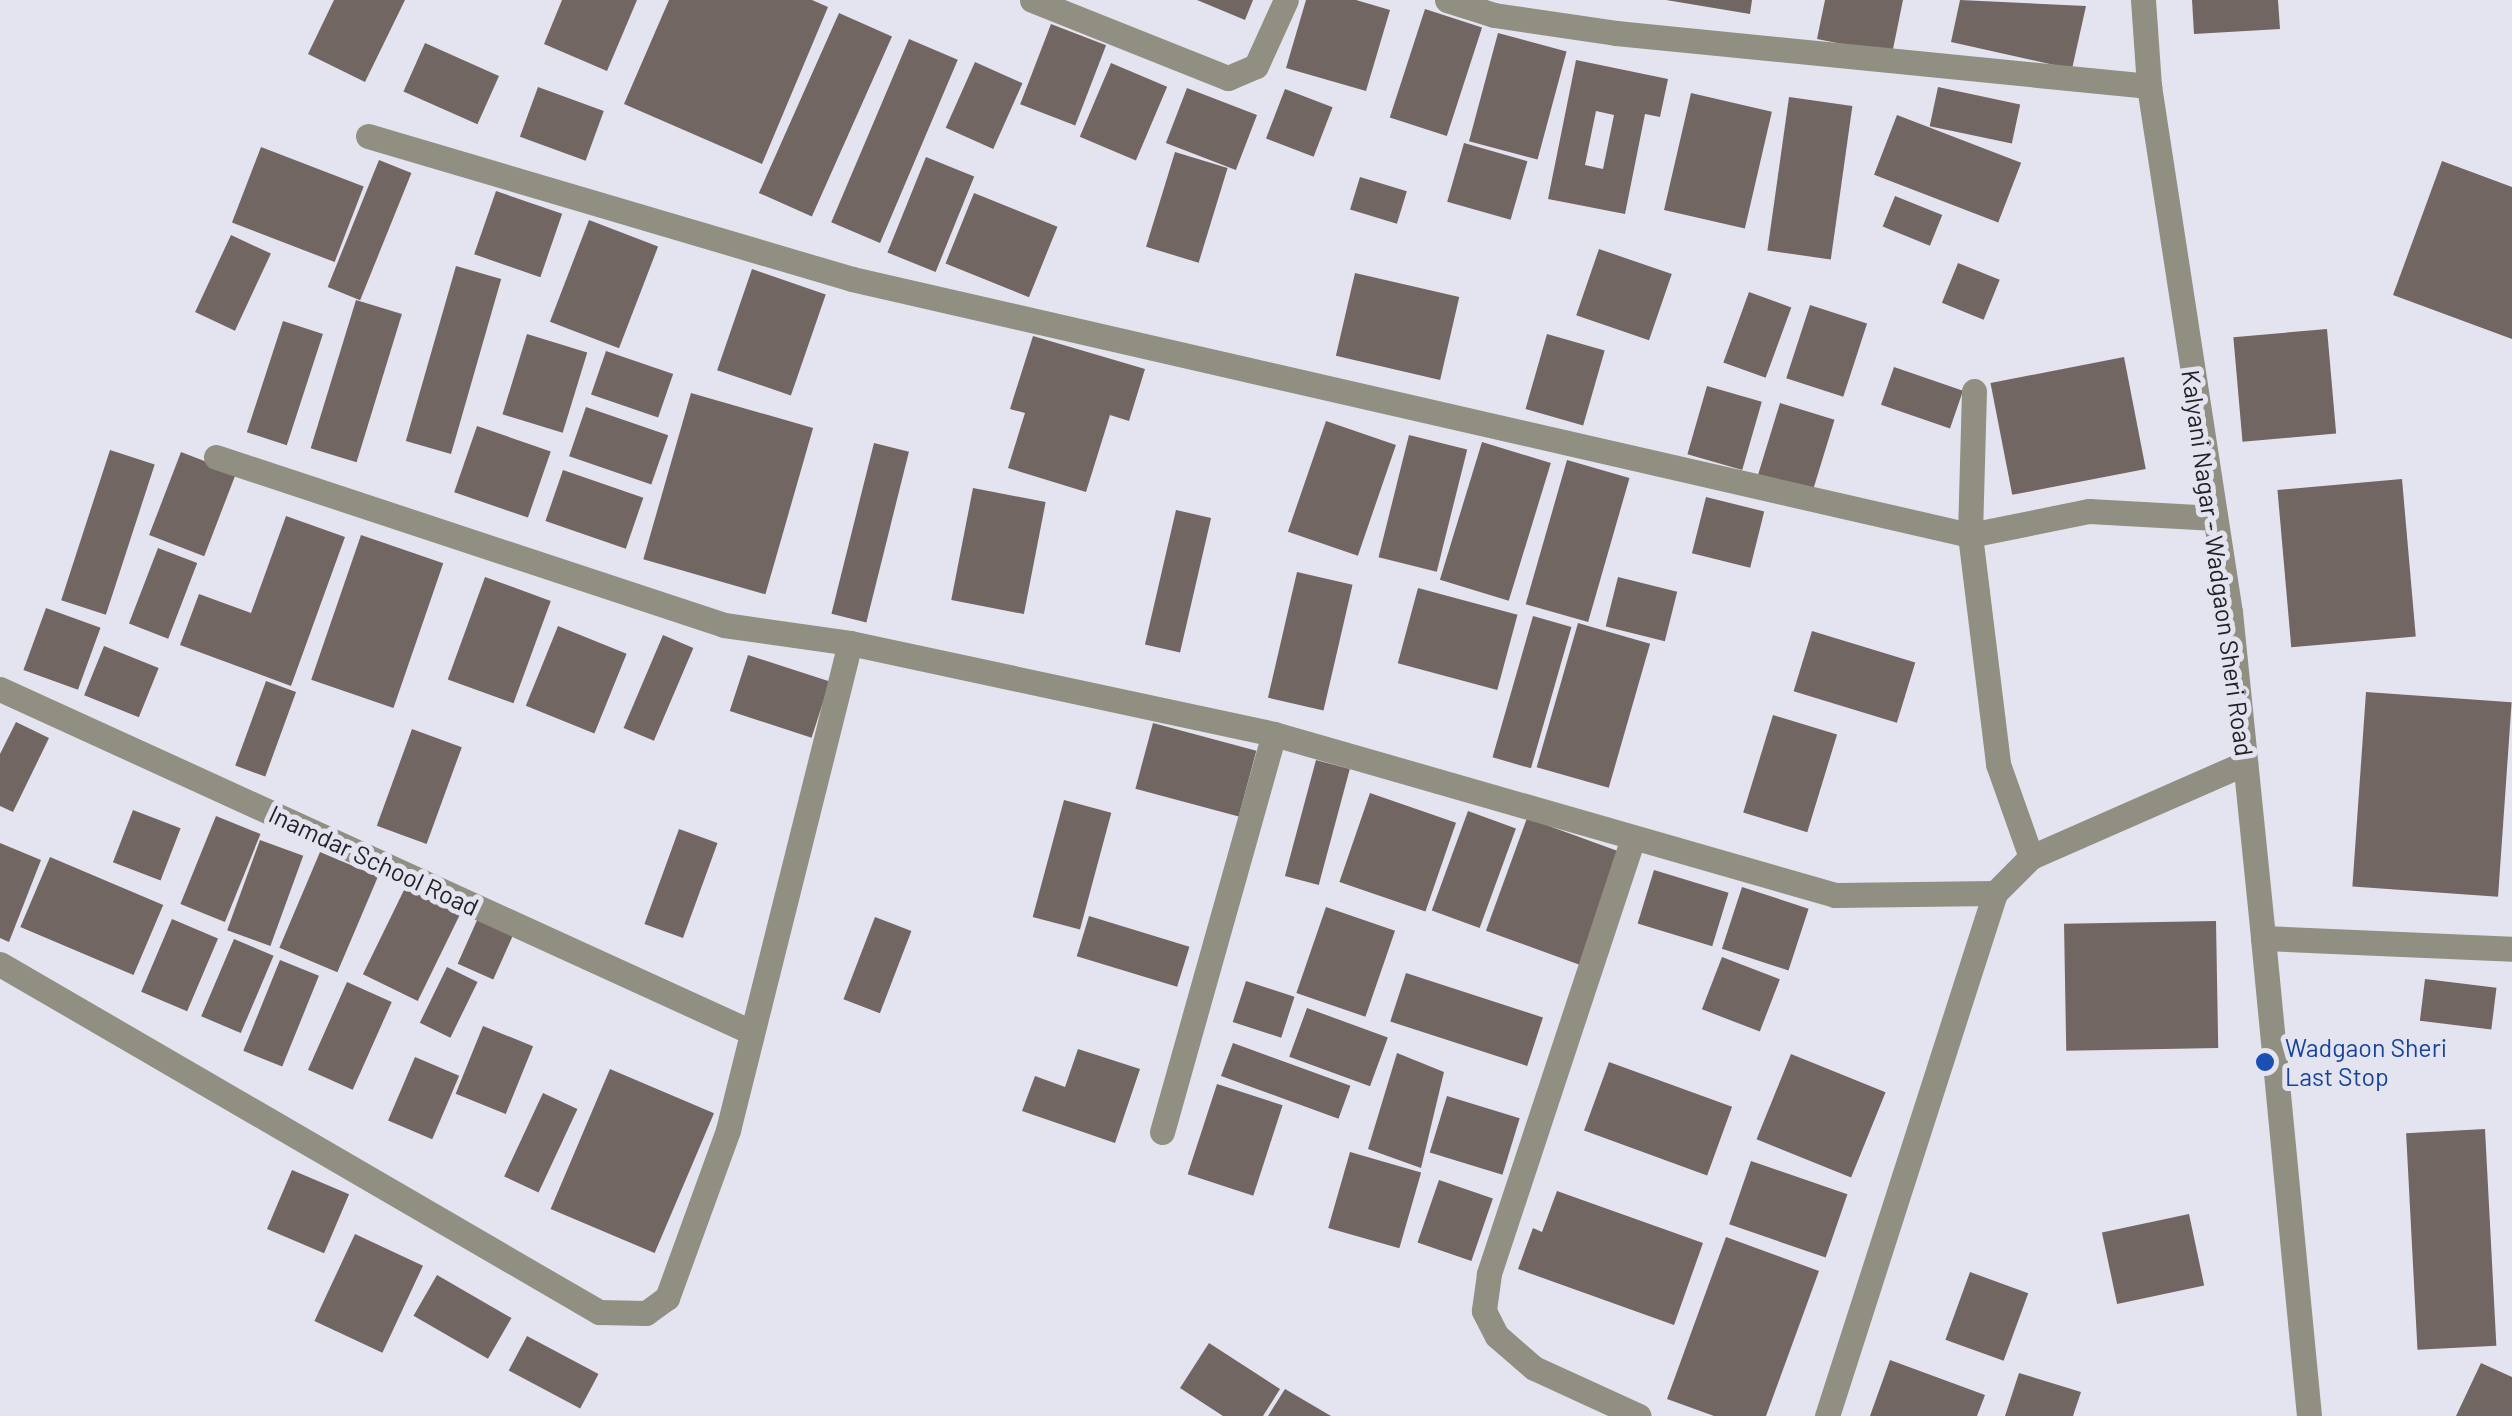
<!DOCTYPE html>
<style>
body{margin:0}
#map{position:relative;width:2512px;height:1416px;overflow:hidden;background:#e4e4f0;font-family:Barlow,sans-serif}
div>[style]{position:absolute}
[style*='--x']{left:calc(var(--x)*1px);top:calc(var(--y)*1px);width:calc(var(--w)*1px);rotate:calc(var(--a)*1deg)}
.building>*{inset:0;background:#726662;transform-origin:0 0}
.minor>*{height:25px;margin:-12.5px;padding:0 12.5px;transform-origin:12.5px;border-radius:12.5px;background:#908f81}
.tertiary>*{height:25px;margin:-12.5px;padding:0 12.5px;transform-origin:12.5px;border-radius:12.5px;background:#908f81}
.dots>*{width:28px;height:28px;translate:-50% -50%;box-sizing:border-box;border:5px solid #e4e4f0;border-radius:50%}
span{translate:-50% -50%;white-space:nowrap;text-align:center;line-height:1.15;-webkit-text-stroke:10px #e4e4f0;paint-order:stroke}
.street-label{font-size:25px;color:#222126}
.transit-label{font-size:25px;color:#164399}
.left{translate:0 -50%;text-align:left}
</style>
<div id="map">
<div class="building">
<div style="clip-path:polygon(334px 0,405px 0,365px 82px,308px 54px)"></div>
<div style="clip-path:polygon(562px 0,637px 0,607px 71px,544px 44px)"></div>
<div style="clip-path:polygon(669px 0,812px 0,828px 7px,762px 164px,624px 104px)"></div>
<div style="clip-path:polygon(1197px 0,1253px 0,1245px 20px)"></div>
<div style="clip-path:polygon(1306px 0,1356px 0,1390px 10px,1366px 91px,1286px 68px)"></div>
<div style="clip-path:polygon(1666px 0,1752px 0,1750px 14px)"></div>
<div style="clip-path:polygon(1825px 0,1903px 0,1892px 54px,1817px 39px)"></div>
<div style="clip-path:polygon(1960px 0,2086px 6px,2072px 69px,1951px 42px)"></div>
<div style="clip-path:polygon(2192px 0,2278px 0,2280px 29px,2194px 34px)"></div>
<div style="left:1425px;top:9px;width:60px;height:114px;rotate:18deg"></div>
<div style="left:839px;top:13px;width:58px;height:197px;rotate:24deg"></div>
<div style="left:1051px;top:24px;width:59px;height:86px;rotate:21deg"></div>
<div style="left:1498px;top:33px;width:71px;height:112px;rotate:15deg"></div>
<div style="left:909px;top:39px;width:53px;height:199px;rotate:23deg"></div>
<div style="left:425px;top:43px;width:81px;height:53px;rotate:24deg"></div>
<div style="clip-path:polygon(evenodd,1576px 60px,1668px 79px,1660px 117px,1645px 114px,1625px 214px,1548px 199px,1576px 60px,1596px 111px,1614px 115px,1603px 169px,1585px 165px,1596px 111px)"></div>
<div style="left:975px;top:62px;width:52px;height:72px;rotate:24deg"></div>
<div style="left:1111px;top:63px;width:61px;height:80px;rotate:23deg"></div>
<div style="left:538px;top:87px;width:70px;height:53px;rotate:20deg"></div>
<div style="left:1938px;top:87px;width:84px;height:40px;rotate:12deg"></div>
<div style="left:1187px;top:88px;width:75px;height:59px;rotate:21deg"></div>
<div style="left:1285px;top:89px;width:51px;height:53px;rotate:21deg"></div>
<div style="left:1691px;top:93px;width:83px;height:120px;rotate:13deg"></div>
<div style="left:1789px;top:97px;width:64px;height:155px;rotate:8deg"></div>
<div style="left:1897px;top:115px;width:133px;height:64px;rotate:21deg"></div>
<div style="left:1464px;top:143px;width:66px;height:61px;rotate:16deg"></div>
<div style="left:261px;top:147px;width:110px;height:81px;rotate:21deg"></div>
<div style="left:1175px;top:152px;width:55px;height:99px;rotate:17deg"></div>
<div style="left:926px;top:157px;width:52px;height:103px;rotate:22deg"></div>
<div style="left:379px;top:160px;width:35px;height:137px;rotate:22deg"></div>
<div style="clip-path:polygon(2442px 161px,2512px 187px,2512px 339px,2393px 295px)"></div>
<div style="left:1360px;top:177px;width:49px;height:34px;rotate:17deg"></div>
<div style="left:496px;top:191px;width:70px;height:67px;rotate:19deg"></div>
<div style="left:974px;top:193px;width:90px;height:76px;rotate:22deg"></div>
<div style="left:1895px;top:196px;width:51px;height:33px;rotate:22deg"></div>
<div style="left:589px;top:220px;width:74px;height:109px;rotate:21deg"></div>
<div style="left:231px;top:235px;width:44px;height:85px;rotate:25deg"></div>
<div style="left:1599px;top:249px;width:77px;height:70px;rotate:19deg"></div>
<div style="left:1958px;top:263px;width:45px;height:43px;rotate:22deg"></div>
<div style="left:456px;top:266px;width:47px;height:182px;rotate:16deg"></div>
<div style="left:752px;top:269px;width:78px;height:107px;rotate:19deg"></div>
<div style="left:1355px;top:273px;width:107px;height:85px;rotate:13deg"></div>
<div style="left:1749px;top:292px;width:45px;height:75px;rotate:20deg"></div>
<div style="left:356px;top:300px;width:48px;height:155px;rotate:17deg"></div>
<div style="left:1810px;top:305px;width:60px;height:77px;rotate:18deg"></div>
<div style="left:283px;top:321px;width:42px;height:117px;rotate:18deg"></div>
<div style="left:2327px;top:329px;width:105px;height:94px;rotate:85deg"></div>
<div style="left:527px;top:334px;width:63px;height:84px;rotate:17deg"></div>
<div style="left:1547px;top:334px;width:60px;height:78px;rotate:16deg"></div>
<div style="clip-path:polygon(1033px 336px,1145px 369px,1129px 421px,1110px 415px,1086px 492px,1008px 468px,1025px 413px,1010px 409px)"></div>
<div style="left:606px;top:351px;width:71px;height:46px;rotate:19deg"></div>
<div style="left:2124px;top:357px;width:114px;height:136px;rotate:79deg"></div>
<div style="left:1894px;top:367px;width:73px;height:40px;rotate:19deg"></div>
<div style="left:1707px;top:386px;width:57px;height:71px;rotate:16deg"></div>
<div style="left:691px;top:393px;width:127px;height:173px;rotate:16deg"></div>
<div style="left:1780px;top:403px;width:57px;height:75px;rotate:17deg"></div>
<div style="left:586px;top:407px;width:87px;height:52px;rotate:19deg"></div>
<div style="left:1326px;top:421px;width:74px;height:117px;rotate:19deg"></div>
<div style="left:477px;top:426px;width:78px;height:70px;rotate:19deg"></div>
<div style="left:1409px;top:435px;width:60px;height:126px;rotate:14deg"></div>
<div style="left:1482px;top:442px;width:72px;height:144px;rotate:17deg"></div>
<div style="left:874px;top:443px;width:36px;height:176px;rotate:14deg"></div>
<div style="left:110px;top:450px;width:47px;height:158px;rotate:18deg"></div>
<div style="left:181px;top:452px;width:59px;height:89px;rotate:21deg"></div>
<div style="left:1567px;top:460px;width:65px;height:150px;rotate:16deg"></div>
<div style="left:563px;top:470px;width:85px;height:54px;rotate:19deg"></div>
<div style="left:2402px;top:479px;width:158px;height:125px;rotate:85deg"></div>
<div style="left:973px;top:488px;width:74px;height:114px;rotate:11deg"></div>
<div style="left:1706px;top:497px;width:60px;height:58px;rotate:14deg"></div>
<div style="left:1176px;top:510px;width:36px;height:138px;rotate:13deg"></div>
<div style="clip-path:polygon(286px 516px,345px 537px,291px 686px,180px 645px,199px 594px,251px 613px)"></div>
<div style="left:361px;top:535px;width:87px;height:153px;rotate:19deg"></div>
<div style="left:158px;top:548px;width:42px;height:81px;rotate:21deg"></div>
<div style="left:1297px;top:572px;width:57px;height:129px;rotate:13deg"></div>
<div style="left:485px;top:577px;width:70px;height:109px;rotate:20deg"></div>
<div style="left:1618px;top:577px;width:61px;height:51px;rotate:14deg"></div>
<div style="left:1418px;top:588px;width:103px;height:78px;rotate:15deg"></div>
<div style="left:46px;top:608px;width:58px;height:66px;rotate:20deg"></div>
<div style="left:1533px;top:616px;width:40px;height:147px;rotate:16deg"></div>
<div style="left:1578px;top:623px;width:75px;height:150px;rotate:16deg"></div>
<div style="left:558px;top:626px;width:74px;height:86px;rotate:22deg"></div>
<div style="left:1812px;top:631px;width:108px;height:63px;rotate:17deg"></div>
<div style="left:663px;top:635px;width:33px;height:101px;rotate:23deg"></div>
<div style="left:104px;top:646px;width:59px;height:53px;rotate:22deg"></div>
<div style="left:748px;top:655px;width:86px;height:59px;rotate:18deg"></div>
<div style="left:266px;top:681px;width:32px;height:90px;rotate:20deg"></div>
<div style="left:2366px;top:692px;width:146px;height:195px;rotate:4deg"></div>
<div style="left:1773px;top:715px;width:67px;height:102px;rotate:17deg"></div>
<div style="clip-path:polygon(16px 722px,49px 738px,13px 812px,0 806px,0 754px)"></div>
<div style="left:1153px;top:723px;width:107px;height:68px;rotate:15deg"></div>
<div style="left:412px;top:729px;width:53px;height:103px;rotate:20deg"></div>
<div style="left:1316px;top:760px;width:35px;height:120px;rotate:15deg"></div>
<div style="left:1370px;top:793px;width:91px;height:94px;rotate:19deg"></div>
<div style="left:1064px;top:800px;width:49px;height:121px;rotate:15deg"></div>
<div style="left:133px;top:810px;width:51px;height:56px;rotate:21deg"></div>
<div style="left:1468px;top:811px;width:51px;height:106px;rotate:20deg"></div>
<div style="left:216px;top:816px;width:48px;height:95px;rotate:22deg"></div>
<div style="left:1527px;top:818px;width:101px;height:120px;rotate:20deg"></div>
<div style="left:679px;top:829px;width:41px;height:101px;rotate:20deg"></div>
<div style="left:260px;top:840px;width:46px;height:96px;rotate:20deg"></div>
<div style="clip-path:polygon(0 843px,41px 860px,9px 942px,0 938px)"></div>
<div style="left:320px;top:852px;width:63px;height:104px;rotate:23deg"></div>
<div style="left:50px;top:857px;width:123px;height:76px;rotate:23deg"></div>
<div style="left:1654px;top:870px;width:78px;height:56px;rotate:17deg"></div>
<div style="left:1742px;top:887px;width:70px;height:65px;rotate:18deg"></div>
<div style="left:405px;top:888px;width:61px;height:96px;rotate:26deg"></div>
<div style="left:1326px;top:907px;width:73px;height:91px;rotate:19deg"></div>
<div style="left:1089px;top:916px;width:105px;height:42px;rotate:17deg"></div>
<div style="left:875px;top:917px;width:39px;height:88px;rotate:21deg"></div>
<div style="left:478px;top:918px;width:39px;height:50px;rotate:24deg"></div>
<div style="left:172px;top:919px;width:50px;height:79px;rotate:23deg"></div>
<div style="left:2216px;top:921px;width:127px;height:152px;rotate:89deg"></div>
<div style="left:234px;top:939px;width:43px;height:84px;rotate:23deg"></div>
<div style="left:1722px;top:957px;width:62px;height:56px;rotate:21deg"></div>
<div style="left:280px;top:960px;width:42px;height:98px;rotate:22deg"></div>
<div style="left:447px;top:967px;width:34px;height:62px;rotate:26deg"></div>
<div style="left:1406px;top:973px;width:144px;height:51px;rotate:18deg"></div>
<div style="left:2425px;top:979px;width:72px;height:42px;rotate:7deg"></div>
<div style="left:1246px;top:981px;width:51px;height:43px;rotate:18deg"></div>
<div style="left:347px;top:982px;width:49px;height:96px;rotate:24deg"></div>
<div style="left:1307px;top:1008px;width:86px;height:52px;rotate:20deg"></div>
<div style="left:483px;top:1026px;width:54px;height:73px;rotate:22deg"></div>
<div style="left:1233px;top:1043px;width:125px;height:35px;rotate:20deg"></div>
<div style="clip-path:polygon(1078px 1049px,1140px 1069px,1115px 1143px,1022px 1111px,1035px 1076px,1065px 1087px)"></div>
<div style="clip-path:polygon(1397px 1053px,1444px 1072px,1421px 1168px,1368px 1149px)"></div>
<div style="left:1791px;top:1054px;width:102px;height:92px;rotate:22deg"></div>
<div style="left:415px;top:1057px;width:48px;height:69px;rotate:23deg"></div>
<div style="left:1609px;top:1062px;width:131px;height:73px;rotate:20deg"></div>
<div style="left:610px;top:1069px;width:113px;height:152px;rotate:23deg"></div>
<div style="left:1217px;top:1084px;width:69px;height:95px;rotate:18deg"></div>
<div style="left:543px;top:1093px;width:38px;height:92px;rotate:25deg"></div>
<div style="left:1447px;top:1096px;width:76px;height:59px;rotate:17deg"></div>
<div style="left:2485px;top:1129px;width:217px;height:79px;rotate:87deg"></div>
<div style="left:1350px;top:1152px;width:74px;height:79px;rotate:16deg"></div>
<div style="left:1751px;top:1161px;width:102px;height:67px;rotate:19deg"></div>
<div style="left:292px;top:1170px;width:62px;height:64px;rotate:23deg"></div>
<div style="left:1439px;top:1180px;width:57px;height:66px;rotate:19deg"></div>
<div style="clip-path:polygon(1557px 1191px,1703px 1243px,1674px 1325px,1518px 1269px,1533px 1228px,1542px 1232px)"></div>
<div style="left:2189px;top:1214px;width:73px;height:89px;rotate:78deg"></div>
<div style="left:355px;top:1234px;width:75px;height:96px;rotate:25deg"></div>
<div style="clip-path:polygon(1726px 1237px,1819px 1271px,1766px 1416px,1714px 1416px,1667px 1399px)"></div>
<div style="left:1970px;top:1272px;width:62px;height:72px;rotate:20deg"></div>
<div style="left:437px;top:1275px;width:86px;height:47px;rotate:30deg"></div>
<div style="left:527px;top:1336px;width:81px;height:39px;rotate:28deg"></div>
<div style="clip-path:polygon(1209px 1343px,1280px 1389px,1263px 1416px,1223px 1416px,1180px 1388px)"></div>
<div style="clip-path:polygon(1890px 1360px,1985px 1395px,1977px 1416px,1870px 1416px)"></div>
<div style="clip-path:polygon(2481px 1363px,2512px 1377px,2512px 1416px,2456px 1416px)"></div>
<div style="clip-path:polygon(2019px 1373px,2081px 1392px,2073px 1416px,2005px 1416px)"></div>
<div style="clip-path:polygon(1285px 1389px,1331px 1416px,1268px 1416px)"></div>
</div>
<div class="minor">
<div style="--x:1032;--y:0;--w:211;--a:21.7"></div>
<div style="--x:1228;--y:78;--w:30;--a:-23"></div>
<div style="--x:1256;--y:66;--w:72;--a:-65.6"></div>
<div style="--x:1447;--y:0;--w:49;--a:17.7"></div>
<div style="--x:1494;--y:15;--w:123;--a:8.4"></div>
<div style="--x:1616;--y:33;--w:536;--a:5.68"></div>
<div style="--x:368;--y:136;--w:505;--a:16.46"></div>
<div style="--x:852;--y:279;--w:1147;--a:12.9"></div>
<div style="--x:1970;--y:535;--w:121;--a:-11.4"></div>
<div style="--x:2089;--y:511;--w:126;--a:3.2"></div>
<div style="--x:1974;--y:391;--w:144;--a:91.6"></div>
<div style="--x:1970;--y:535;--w:231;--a:83"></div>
<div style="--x:1998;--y:764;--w:99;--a:70.5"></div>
<div style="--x:216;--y:457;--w:535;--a:18.3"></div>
<div style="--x:724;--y:625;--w:127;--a:8.1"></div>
<div style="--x:850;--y:643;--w:434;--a:12.1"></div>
<div style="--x:1274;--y:734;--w:584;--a:16.01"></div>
<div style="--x:1835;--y:895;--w:160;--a:-0.7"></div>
<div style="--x:1995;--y:893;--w:51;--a:-45"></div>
<div style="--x:2031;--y:857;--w:234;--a:-23.7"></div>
<div style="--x:0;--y:689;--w:823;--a:24.54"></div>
<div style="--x:1632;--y:841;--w:456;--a:108.3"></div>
<div style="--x:1489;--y:1274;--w:37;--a:98"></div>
<div style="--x:1484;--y:1311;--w:28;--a:63"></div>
<div style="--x:1497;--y:1336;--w:49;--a:40.9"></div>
<div style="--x:1534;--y:1368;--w:115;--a:24.6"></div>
<div style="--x:2263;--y:938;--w:480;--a:84.5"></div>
<div style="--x:0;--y:964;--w:693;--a:30.16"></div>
<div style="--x:599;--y:1312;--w:47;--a:1.2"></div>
<div style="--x:646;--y:1313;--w:26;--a:-36"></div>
<div style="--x:667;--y:1298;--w:179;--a:-70"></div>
<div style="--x:728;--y:1130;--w:502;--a:-75.94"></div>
<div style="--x:1162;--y:1132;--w:413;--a:-74.3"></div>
<div style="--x:1827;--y:1416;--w:549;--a:-72.19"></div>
</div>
<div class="tertiary">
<div style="--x:2143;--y:0;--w:86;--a:86"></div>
<div style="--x:2149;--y:86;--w:532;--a:81.25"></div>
<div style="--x:2230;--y:612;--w:328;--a:84.2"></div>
<div style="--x:2263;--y:938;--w:249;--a:2.5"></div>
</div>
<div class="dots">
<div style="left:2265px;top:1062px;background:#1a4fb4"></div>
</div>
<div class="street-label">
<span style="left:2218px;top:563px;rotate:82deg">Kalyani Nagar - Wadgaon Sheri Road</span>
<span style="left:374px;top:860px;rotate:25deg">Inamdar School Road</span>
</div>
<div class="transit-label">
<span class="left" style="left:2285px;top:1062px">Wadgaon Sheri<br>Last Stop</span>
</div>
</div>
